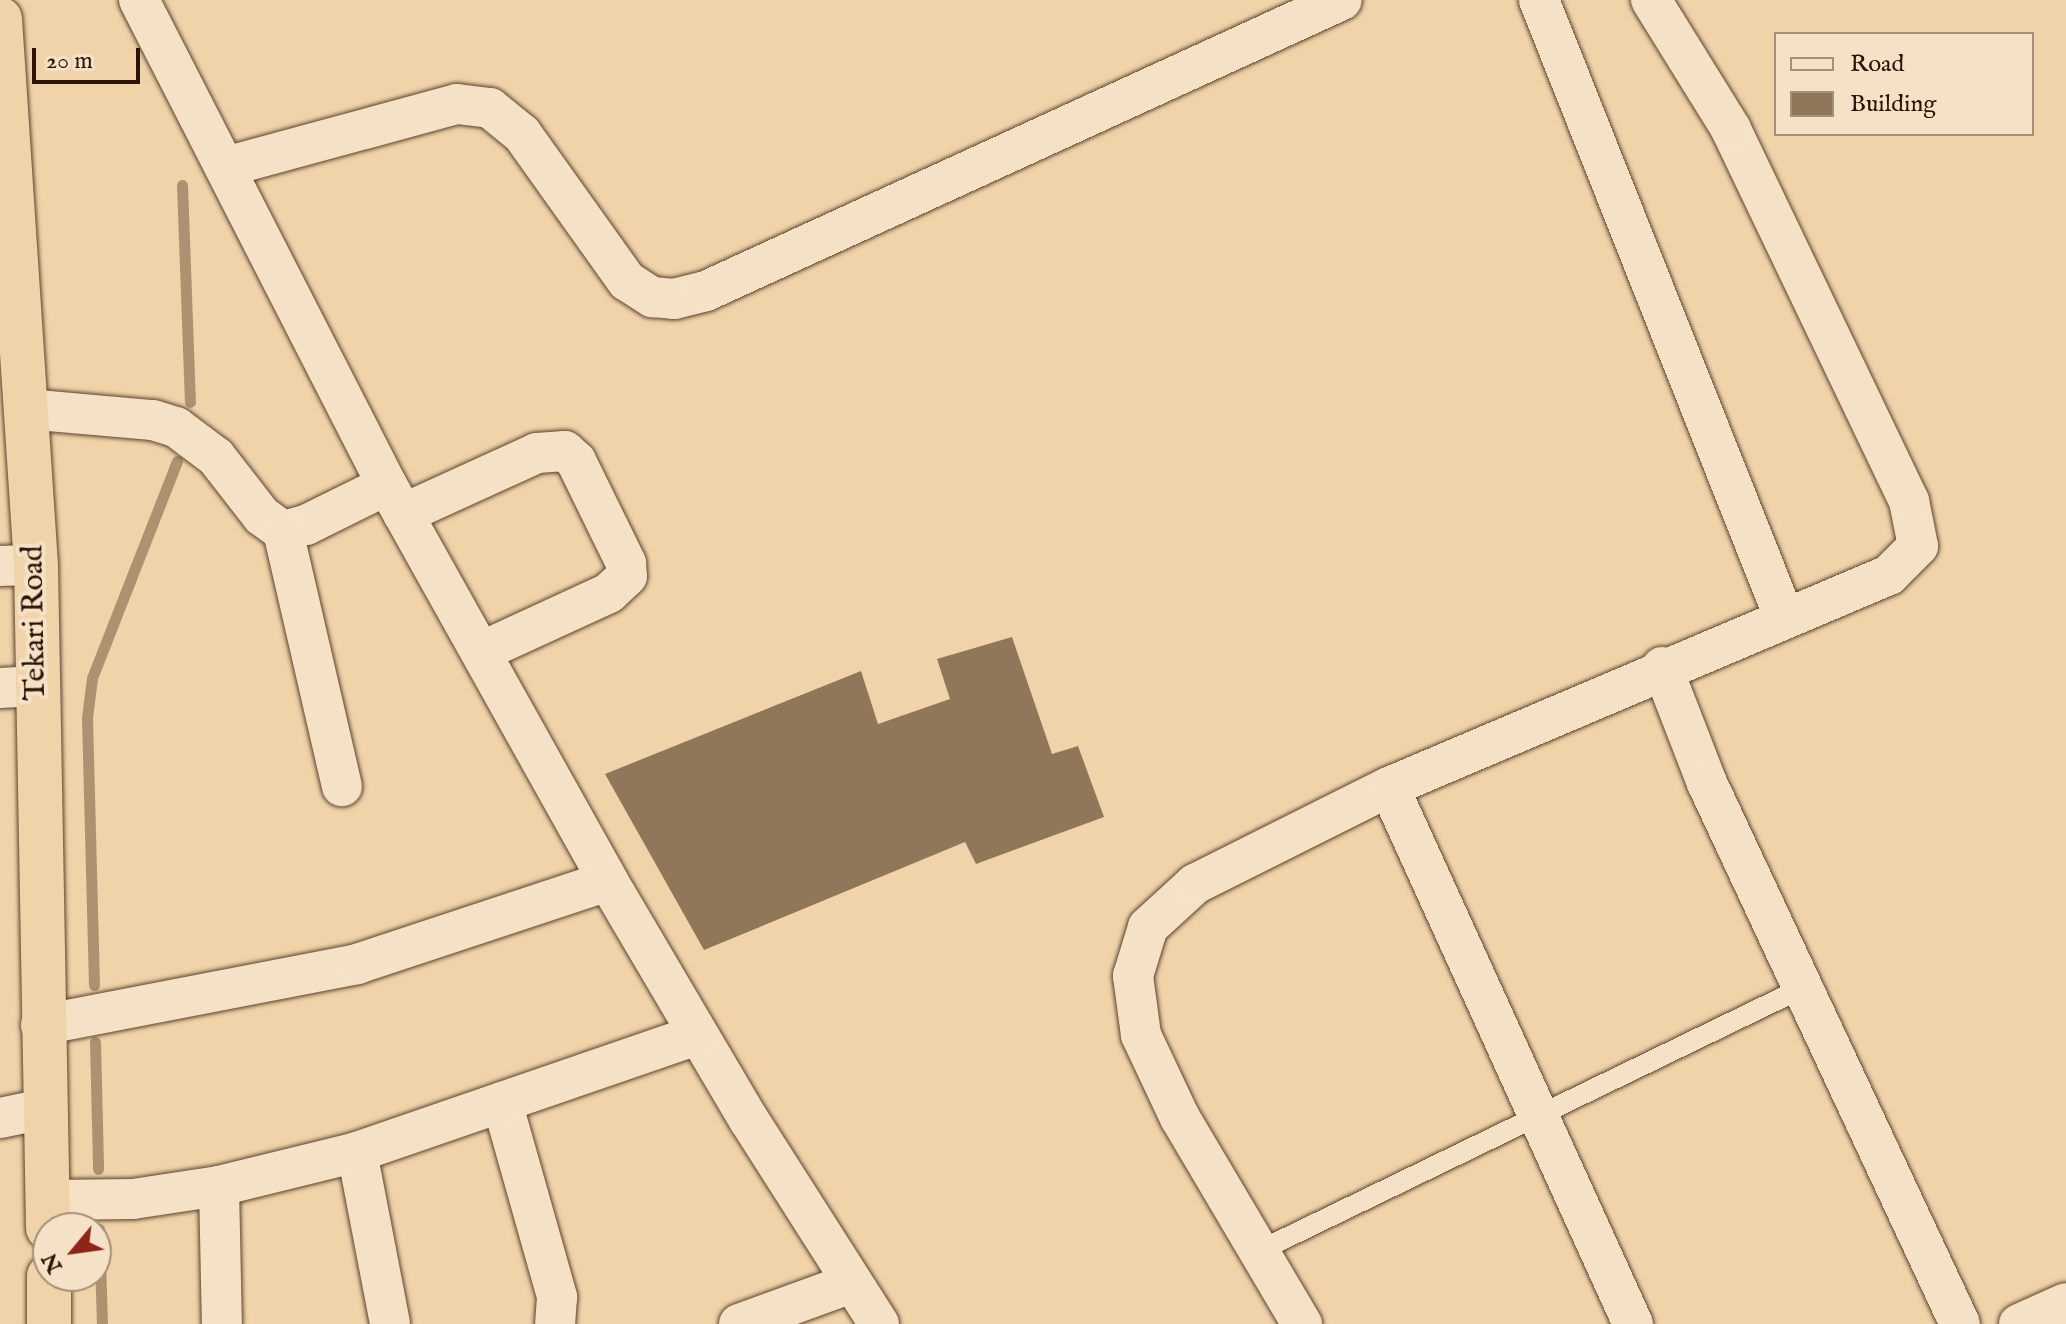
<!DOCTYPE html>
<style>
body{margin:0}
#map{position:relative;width:2066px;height:1324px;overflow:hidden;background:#f0d3a8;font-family:"IM FELL English",serif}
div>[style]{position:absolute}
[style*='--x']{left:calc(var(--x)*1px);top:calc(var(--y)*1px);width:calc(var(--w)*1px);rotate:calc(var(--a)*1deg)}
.stream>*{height:11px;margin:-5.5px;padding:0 5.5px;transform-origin:5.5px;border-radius:5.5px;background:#ad9271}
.building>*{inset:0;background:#91775a}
.roads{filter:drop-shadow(0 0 2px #5c432e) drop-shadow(0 0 2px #5c432e)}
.service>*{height:20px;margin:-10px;padding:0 10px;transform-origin:10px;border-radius:10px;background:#f5e2c6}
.minor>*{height:40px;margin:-20px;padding:0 20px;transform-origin:20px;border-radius:20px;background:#f5e2c6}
.trunk>*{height:44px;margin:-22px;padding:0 22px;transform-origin:22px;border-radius:22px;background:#f0d3a8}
span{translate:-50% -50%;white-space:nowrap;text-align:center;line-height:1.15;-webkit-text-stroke:8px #f5e2c6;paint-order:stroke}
.street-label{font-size:30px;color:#2b1306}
.legend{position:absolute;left:1774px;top:32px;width:260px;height:104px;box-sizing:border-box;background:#f5e2c6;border:2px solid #a48f79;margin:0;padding:10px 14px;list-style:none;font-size:24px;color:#2b1306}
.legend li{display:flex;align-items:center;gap:16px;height:40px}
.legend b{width:40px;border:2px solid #a48f79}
.north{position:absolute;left:32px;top:1212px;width:80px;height:80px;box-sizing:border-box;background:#f5e2c6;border:2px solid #a48f79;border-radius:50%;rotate:241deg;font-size:22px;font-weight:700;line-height:32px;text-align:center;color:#2b1306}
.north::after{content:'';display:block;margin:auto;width:28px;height:36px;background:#8f2418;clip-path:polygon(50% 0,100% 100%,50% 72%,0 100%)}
.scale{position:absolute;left:32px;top:48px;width:108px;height:36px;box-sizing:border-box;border:4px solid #2b1306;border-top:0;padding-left:10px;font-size:24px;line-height:28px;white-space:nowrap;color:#2b1306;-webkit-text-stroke:6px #f5e2c6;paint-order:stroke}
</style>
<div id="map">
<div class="stream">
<div style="--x:182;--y:185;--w:217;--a:87.9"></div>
<div style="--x:94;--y:985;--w:267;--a:-91.5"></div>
<div style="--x:87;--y:718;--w:40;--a:-82.9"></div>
<div style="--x:92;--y:678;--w:233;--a:-68.6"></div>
<div style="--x:95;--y:1042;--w:127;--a:88.6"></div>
<div style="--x:99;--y:1229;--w:95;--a:88.2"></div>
</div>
<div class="building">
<div style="clip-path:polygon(1012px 637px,1052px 754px,1078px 746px,1104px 817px,976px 864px,965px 842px,704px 950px,605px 774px,861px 671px,878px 724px,950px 699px,937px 659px)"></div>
</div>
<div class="roads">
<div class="service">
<div style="--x:1259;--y:1251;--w:601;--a:-25.84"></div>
</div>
<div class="minor">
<div style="--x:139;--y:0;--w:545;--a:62.92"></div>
<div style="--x:387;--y:485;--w:453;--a:60.8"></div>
<div style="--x:608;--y:881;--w:277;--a:59.5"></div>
<div style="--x:749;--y:1120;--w:242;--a:57.5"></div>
<div style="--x:1539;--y:0;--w:664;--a:68.34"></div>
<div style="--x:225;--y:167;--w:240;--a:-15.2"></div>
<div style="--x:457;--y:104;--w:33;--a:7"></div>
<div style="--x:490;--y:108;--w:41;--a:39.1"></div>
<div style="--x:522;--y:134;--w:181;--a:54.5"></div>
<div style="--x:627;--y:281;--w:30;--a:33"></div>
<div style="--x:652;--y:297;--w:22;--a:5"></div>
<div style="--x:674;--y:299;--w:33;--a:-14"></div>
<div style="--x:706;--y:291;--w:699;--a:-24.59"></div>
<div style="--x:26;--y:409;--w:127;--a:5"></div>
<div style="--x:153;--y:420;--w:24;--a:17"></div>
<div style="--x:176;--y:427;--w:50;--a:36.9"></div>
<div style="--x:216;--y:457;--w:75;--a:52.1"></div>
<div style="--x:262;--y:516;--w:26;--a:36"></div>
<div style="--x:283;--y:531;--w:24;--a:-15"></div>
<div style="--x:306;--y:525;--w:90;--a:-26.3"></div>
<div style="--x:403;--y:514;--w:147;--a:-24.5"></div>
<div style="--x:537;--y:453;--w:28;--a:-4"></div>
<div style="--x:565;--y:451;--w:15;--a:42"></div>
<div style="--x:576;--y:461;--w:114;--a:63.9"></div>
<div style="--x:626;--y:563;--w:13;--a:86"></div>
<div style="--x:627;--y:576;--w:25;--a:137"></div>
<div style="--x:609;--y:593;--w:141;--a:155.3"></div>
<div style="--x:283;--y:531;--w:262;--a:77"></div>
<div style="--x:0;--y:566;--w:36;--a:-2"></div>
<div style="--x:1662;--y:667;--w:124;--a:68.8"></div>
<div style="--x:1707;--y:783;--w:597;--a:64.94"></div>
<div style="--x:0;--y:688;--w:38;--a:-3"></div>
<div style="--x:1389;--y:787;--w:590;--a:65.56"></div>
<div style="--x:41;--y:1025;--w:322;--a:-10.9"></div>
<div style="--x:357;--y:964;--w:264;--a:-18.3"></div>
<div style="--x:502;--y:1102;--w:203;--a:74.2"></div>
<div style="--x:557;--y:1297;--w:27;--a:94"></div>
<div style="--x:0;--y:1118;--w:45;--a:-11.6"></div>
<div style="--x:357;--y:1152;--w:175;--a:79.1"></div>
<div style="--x:219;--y:1186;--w:138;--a:88.8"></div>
<div style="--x:48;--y:1200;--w:85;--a:-0.7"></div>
<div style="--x:133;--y:1199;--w:87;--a:-8.6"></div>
<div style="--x:219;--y:1186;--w:142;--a:-13.8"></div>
<div style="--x:357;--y:1152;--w:360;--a:-19"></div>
<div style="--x:739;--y:1324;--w:117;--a:-20"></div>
<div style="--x:1302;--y:1324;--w:239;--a:-120.6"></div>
<div style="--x:1180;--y:1118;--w:92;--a:-115.2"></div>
<div style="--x:1141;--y:1035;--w:60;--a:-97.7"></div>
<div style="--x:1133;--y:976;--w:51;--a:-73"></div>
<div style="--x:1148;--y:927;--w:64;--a:-42.5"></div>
<div style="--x:1195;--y:884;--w:217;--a:-26.6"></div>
<div style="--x:1389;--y:787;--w:543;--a:-22.98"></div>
<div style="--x:1889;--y:575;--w:41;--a:-45"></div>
<div style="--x:1918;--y:546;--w:46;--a:-101.3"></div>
<div style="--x:1909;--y:501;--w:412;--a:-115.6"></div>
<div style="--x:1731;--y:129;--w:152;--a:-121.8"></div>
<div style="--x:2019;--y:1324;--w:51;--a:-24.1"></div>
</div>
<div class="trunk">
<div style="--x:0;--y:19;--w:547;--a:86.23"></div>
<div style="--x:36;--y:565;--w:663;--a:88.96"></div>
<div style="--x:49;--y:1276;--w:48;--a:90"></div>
</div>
</div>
<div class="street-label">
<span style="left:35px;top:623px;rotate:-91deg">Tekari Road</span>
</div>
<ul class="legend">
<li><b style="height:10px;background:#f5e2c6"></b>Road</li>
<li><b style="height:22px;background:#91775a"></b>Building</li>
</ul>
<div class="north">N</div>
<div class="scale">20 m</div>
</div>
